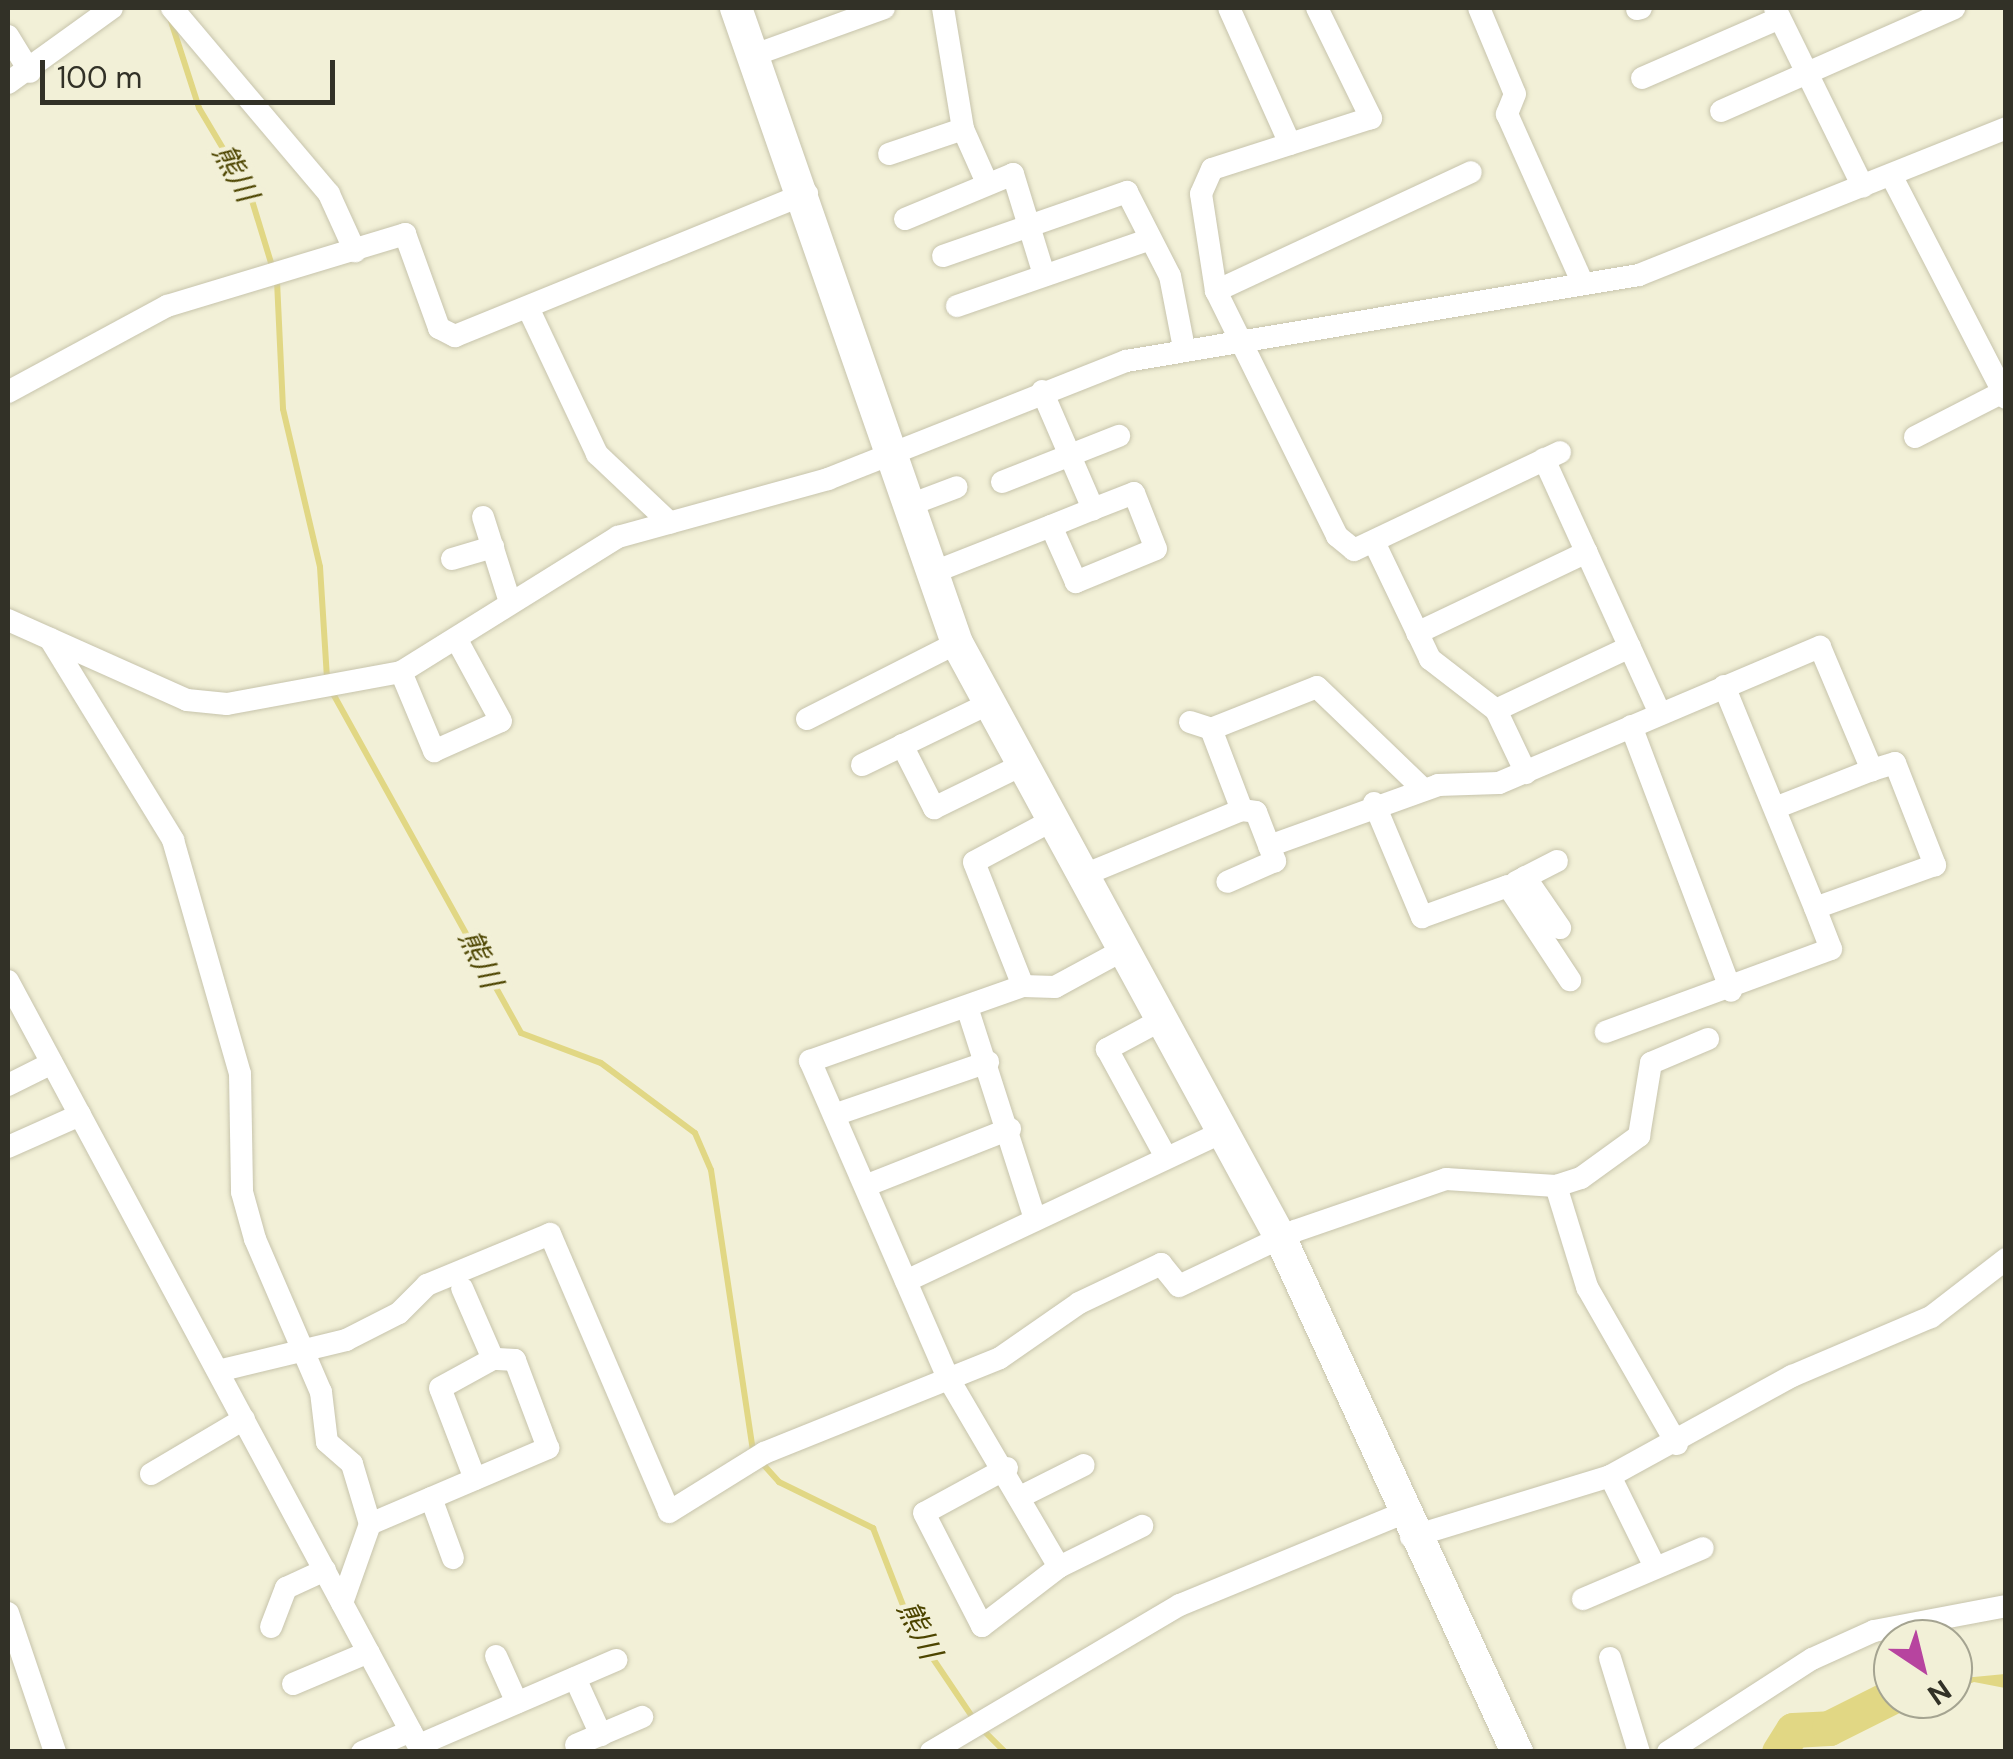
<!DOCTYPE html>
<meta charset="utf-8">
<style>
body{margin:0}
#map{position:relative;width:2013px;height:1759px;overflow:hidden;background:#f2f0d7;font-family:"DM Sans","Noto Sans JP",sans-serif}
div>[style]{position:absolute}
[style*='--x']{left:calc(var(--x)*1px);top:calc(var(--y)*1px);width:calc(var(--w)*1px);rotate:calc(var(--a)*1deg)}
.water>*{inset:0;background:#e1d784}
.stream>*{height:6px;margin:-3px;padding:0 3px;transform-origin:3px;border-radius:3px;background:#e1d784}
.river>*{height:35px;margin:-17.5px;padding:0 17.5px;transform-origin:17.5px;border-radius:17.5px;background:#e1d784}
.roads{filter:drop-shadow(0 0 2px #c7c4ac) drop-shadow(0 0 2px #c7c4ac)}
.street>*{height:22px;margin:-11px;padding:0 11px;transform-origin:11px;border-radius:11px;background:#fff}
.secondary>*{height:32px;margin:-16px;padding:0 16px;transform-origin:16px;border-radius:16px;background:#fff}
span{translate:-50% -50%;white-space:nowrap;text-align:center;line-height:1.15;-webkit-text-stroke:9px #f2f0d7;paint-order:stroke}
.water-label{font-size:30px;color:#4d4500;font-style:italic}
.frame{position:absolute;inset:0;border:10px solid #323127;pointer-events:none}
.north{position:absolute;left:1873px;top:1619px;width:100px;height:100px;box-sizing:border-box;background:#f2f0d7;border:2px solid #a5a491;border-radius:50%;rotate:145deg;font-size:28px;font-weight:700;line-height:40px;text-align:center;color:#323127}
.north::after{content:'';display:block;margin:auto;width:35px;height:45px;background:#b7449f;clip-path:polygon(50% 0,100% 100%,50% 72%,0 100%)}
.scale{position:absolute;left:40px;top:60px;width:295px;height:45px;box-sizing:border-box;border:5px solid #323127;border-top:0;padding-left:12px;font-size:30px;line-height:35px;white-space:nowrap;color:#323127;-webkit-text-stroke:8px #f2f0d7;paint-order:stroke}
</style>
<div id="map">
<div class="water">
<div style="clip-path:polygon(2005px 1674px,2005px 1688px,1974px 1682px,1953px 1690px,1953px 1679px)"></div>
</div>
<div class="stream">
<div style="--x:170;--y:18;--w:95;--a:72.1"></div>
<div style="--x:199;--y:108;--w:100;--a:59.3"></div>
<div style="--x:250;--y:194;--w:78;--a:73"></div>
<div style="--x:277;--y:281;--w:128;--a:87.3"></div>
<div style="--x:283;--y:409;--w:162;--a:76.8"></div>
<div style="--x:320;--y:567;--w:111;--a:86.4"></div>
<div style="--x:331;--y:690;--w:392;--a:61"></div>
<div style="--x:521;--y:1033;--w:85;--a:20.6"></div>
<div style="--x:601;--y:1063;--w:117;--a:36.7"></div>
<div style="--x:695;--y:1133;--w:40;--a:66.6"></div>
<div style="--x:711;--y:1170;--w:285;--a:81.5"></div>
<div style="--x:761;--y:1462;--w:27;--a:48"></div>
<div style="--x:779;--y:1482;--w:105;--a:26.1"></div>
<div style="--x:873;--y:1528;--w:105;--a:68.8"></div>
<div style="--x:911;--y:1626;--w:115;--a:56"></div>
<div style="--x:983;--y:1730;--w:31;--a:45"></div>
</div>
<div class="river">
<div style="--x:1779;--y:1752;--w:26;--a:-58"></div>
<div style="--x:1793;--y:1730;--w:36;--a:-3"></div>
<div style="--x:1829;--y:1728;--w:72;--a:-26.6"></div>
</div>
<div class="roads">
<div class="street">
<div style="--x:172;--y:8;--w:243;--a:49.8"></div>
<div style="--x:329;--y:194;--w:63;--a:65.5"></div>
<div style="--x:943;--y:8;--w:123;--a:80.6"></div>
<div style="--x:963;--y:129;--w:59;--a:66"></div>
<div style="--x:1229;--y:8;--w:149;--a:65.8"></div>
<div style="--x:1317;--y:8;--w:123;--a:63.9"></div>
<div style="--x:1371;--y:118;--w:167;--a:162.2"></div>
<div style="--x:1212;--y:169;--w:27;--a:114"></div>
<div style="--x:1201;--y:194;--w:98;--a:81.2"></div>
<div style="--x:1216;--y:291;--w:273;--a:63.7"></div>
<div style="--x:1337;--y:536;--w:22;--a:39"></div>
<div style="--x:1354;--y:550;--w:228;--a:-25.4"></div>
<div style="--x:1479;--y:8;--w:93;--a:67.3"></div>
<div style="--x:1515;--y:94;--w:22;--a:112"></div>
<div style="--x:1507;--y:114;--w:184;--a:65.9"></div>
<div style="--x:1775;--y:8;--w:199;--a:63.8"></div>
<div style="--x:1637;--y:9;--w:4;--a:-14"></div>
<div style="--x:8;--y:36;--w:42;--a:58.6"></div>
<div style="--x:757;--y:54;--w:135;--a:-19.9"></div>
<div style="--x:1642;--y:78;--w:150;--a:-23.5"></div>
<div style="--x:8;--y:83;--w:128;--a:-35.8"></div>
<div style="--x:1721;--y:111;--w:255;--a:-23.8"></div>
<div style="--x:889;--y:154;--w:78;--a:-18.7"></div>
<div style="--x:1891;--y:175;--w:251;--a:62.7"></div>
<div style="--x:905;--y:219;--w:117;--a:-22.6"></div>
<div style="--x:1013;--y:174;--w:106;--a:72.9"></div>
<div style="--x:943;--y:256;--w:195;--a:-19.2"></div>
<div style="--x:1127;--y:192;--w:94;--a:62.9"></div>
<div style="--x:1170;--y:276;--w:73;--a:79"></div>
<div style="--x:1216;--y:291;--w:281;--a:-25"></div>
<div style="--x:957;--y:306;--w:202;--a:-19.1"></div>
<div style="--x:530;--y:312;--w:157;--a:64.7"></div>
<div style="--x:597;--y:454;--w:100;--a:43.4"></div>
<div style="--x:1042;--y:391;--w:129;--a:66.6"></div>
<div style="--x:8;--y:392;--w:181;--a:-28.4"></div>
<div style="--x:167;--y:306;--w:249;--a:-16.8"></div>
<div style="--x:405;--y:234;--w:100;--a:70.1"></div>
<div style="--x:439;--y:328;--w:18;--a:27"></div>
<div style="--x:455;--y:336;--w:380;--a:-22.1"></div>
<div style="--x:1915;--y:437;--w:99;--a:-27.1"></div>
<div style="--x:1544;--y:459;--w:279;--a:65.5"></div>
<div style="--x:1002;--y:482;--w:126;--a:-21.5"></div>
<div style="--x:907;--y:506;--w:53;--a:-20.8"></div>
<div style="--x:483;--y:517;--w:89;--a:72.4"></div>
<div style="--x:1374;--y:542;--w:130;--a:64.4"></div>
<div style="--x:1430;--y:659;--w:83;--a:37.7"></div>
<div style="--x:1496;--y:710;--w:148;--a:-25.2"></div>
<div style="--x:452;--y:559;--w:43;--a:-16.3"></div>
<div style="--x:929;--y:574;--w:131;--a:-21.5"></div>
<div style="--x:1051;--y:526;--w:45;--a:-22"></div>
<div style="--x:1093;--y:509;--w:44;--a:-21.3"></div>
<div style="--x:1134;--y:493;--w:60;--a:68.6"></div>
<div style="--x:1156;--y:549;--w:87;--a:157.6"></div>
<div style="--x:1076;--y:582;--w:61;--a:-114.1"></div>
<div style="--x:8;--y:620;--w:196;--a:24.1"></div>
<div style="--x:187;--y:700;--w:40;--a:5.7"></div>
<div style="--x:227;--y:704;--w:177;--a:-10.4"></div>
<div style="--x:401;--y:672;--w:256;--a:-31.9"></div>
<div style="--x:618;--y:537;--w:218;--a:-15.4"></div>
<div style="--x:828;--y:479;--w:321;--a:-21.6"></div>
<div style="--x:1126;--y:361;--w:520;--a:-9.52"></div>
<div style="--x:1639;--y:275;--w:395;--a:-21.8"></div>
<div style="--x:1417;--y:633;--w:188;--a:-25.5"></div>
<div style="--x:50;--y:639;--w:236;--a:58.5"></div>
<div style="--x:173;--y:840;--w:243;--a:74"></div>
<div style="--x:240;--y:1074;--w:118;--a:89"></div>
<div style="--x:242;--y:1192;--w:49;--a:74.5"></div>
<div style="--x:255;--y:1239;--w:167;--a:66.7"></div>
<div style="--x:321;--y:1392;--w:50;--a:83.2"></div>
<div style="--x:327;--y:1442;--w:33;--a:41"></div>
<div style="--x:352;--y:1464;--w:63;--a:73.3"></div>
<div style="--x:401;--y:672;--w:86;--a:67.3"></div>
<div style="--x:434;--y:751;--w:73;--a:-24.1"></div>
<div style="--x:501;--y:721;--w:94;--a:-118.5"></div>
<div style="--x:1724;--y:686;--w:240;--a:67.7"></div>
<div style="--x:1496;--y:710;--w:70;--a:64.5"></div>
<div style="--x:807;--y:719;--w:168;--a:-26.9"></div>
<div style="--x:1190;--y:722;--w:22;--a:18"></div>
<div style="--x:1211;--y:729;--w:87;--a:69.1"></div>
<div style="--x:1242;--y:810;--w:14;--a:8"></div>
<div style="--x:1256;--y:812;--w:53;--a:68.8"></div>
<div style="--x:1275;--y:861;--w:52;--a:156.4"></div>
<div style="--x:1631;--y:726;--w:283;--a:69.3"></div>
<div style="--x:1211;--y:729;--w:114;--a:-21.6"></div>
<div style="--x:1317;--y:687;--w:147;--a:43.9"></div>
<div style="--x:902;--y:745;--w:71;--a:63.1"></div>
<div style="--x:934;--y:808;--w:100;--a:-26.1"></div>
<div style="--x:862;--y:765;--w:142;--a:-25.8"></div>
<div style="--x:1374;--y:803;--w:124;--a:67.2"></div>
<div style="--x:1422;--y:917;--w:91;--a:-19.8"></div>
<div style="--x:1508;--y:886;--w:113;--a:56.6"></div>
<div style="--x:1775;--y:808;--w:104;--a:-21.4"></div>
<div style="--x:1269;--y:846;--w:180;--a:-19.8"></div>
<div style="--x:1438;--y:785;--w:61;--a:-1.9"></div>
<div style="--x:1499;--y:783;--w:349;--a:-23"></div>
<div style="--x:1820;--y:647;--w:134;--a:67.1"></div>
<div style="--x:1872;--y:770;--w:24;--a:-17"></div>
<div style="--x:1895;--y:763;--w:110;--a:68.6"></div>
<div style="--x:1935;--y:865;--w:127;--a:160.3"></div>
<div style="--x:1815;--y:908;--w:44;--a:68.7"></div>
<div style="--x:1831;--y:949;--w:240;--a:159.8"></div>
<div style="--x:1084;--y:875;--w:171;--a:-22.4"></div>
<div style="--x:1525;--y:877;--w:62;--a:55.5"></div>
<div style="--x:1516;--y:882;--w:46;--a:-27.1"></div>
<div style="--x:8;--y:981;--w:875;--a:61.77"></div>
<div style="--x:1023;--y:986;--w:133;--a:-111.6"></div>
<div style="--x:974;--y:862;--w:92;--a:-28"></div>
<div style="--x:967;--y:1007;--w:223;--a:72.2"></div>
<div style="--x:1163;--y:1019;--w:64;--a:151.8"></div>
<div style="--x:1107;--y:1049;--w:123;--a:61.4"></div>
<div style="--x:8;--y:1085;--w:49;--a:-26.6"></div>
<div style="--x:834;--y:1115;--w:163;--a:-19"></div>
<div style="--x:8;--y:1147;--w:79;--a:-24"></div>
<div style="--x:865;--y:1186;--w:156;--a:-21.5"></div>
<div style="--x:1556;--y:1186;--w:106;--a:72.9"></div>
<div style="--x:1587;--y:1287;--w:181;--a:60.2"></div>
<div style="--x:906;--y:1281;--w:353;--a:-25.2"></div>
<div style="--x:218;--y:1371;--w:132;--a:-13.6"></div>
<div style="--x:346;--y:1340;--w:59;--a:-27"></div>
<div style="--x:399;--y:1313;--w:40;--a:-45"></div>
<div style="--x:427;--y:1285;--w:133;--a:-22.5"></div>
<div style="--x:550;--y:1234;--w:302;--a:66.8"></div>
<div style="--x:669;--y:1512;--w:112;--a:-31.8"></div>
<div style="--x:764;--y:1453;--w:254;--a:-21.9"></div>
<div style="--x:1000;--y:1358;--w:96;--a:-34.8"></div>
<div style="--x:1079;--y:1303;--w:91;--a:-25.4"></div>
<div style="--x:1161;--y:1264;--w:28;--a:51"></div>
<div style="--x:1179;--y:1286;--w:128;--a:-25.4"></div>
<div style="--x:1295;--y:1231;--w:160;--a:-19"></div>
<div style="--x:1446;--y:1179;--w:110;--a:3.6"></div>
<div style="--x:1556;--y:1186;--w:26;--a:-18"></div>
<div style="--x:1581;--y:1178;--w:72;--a:-35.9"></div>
<div style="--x:1639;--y:1136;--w:74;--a:-80.7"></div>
<div style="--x:1651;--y:1063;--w:62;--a:-22.8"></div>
<div style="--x:1007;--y:1468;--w:94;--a:151.5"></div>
<div style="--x:924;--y:1513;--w:127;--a:62.8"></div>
<div style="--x:982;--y:1626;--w:97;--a:-37.5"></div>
<div style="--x:1059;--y:1567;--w:93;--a:-26.3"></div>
<div style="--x:151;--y:1474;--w:108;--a:-30.6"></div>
<div style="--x:1610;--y:1476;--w:102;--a:63.7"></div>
<div style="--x:475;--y:1479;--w:97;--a:-111"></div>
<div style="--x:440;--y:1388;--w:60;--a:-28.7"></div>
<div style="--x:1022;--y:1496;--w:69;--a:-26.6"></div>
<div style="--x:431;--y:1498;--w:64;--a:69.9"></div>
<div style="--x:1411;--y:1537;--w:208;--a:-17"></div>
<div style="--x:1610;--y:1476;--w:208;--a:-28.8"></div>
<div style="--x:1792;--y:1376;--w:151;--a:-23"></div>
<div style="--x:1931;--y:1317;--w:95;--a:-37.7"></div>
<div style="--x:1059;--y:1567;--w:219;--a:-120.4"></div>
<div style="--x:948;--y:1378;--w:346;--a:-113.5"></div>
<div style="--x:810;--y:1061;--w:226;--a:-19.4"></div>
<div style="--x:1023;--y:986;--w:32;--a:2"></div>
<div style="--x:1055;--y:987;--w:80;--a:-28.5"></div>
<div style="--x:1583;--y:1599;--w:130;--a:-23"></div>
<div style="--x:342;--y:1603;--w:84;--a:-70.5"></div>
<div style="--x:370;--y:1524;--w:194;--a:-23.1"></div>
<div style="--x:548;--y:1448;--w:94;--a:-110.6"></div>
<div style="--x:515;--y:1360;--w:22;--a:-177"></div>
<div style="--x:493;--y:1359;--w:77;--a:-113.6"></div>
<div style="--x:8;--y:1613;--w:147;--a:71.3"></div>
<div style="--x:271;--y:1627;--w:42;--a:-69"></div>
<div style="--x:286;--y:1588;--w:43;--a:-24.8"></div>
<div style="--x:496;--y:1656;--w:51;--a:65.9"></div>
<div style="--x:1610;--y:1658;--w:98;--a:72.9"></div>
<div style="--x:575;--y:1678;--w:63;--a:65.5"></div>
<div style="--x:293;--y:1684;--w:82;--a:-22.8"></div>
<div style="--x:419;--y:1745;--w:215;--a:-23.3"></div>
<div style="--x:576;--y:1745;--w:72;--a:-23"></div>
<div style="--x:362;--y:1752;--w:53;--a:-23.2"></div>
<div style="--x:931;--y:1752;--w:289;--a:-30.6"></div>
<div style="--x:1180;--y:1605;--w:239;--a:-22.4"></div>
<div style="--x:1668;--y:1752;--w:171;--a:-32.9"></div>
<div style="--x:1812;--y:1659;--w:68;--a:-24.3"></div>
<div style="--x:1874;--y:1631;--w:134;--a:-10.7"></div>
</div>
<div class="secondary">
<div style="--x:736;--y:8;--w:672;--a:70.81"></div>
<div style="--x:957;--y:643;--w:676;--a:61.46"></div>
<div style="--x:1280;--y:1237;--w:567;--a:65.29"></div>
</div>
</div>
<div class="water-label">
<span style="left:235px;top:173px;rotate:62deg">熊川</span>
<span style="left:480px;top:959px;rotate:65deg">熊川</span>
<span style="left:919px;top:1630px;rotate:64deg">熊川</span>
</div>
<div class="frame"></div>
<div class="north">N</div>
<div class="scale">100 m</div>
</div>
